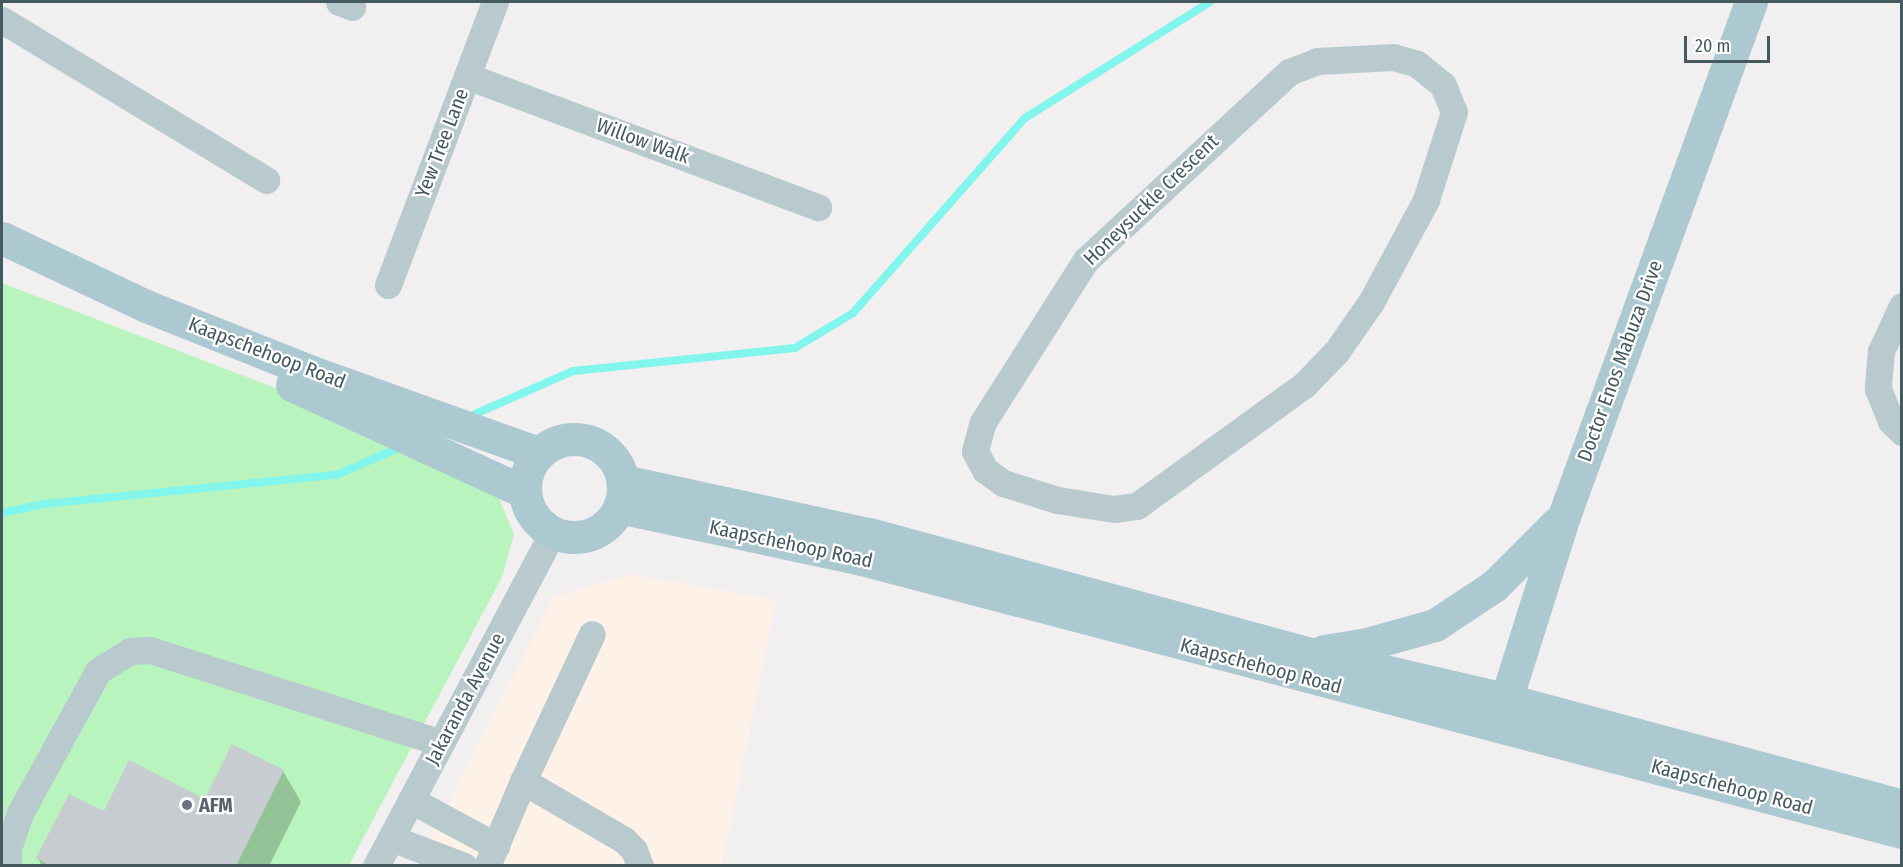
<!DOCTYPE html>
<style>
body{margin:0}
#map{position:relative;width:1903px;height:867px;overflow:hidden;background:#f2eff0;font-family:"Fira Sans Condensed",sans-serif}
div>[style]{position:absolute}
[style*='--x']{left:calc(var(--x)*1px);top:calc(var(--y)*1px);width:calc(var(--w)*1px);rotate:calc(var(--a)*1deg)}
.commercial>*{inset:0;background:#fef1e7}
.green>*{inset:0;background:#b9f4bf}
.shadow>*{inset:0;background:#0003}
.stream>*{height:8px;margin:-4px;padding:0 4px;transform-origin:4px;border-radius:4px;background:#82f5ec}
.building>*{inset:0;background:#c6cccf}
.minor>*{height:27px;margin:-13.5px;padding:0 13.5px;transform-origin:13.5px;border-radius:13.5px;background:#b9cace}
.major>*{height:33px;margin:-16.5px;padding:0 16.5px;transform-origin:16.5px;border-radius:16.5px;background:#acc9d1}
.major>.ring{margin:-16.5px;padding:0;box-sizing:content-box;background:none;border:33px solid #acc9d1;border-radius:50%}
.dots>*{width:16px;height:16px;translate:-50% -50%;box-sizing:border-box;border:3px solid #fff;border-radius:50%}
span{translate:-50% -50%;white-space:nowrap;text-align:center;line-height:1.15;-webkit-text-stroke:4.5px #fff;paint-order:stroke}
.street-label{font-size:20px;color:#455a5f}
.worship-label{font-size:20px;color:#5b616d;font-weight:700}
.left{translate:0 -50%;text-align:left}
.frame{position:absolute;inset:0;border:3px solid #455a5f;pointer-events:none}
.scale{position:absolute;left:1684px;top:36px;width:86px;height:27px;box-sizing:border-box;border:3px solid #455a5f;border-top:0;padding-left:8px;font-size:18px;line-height:21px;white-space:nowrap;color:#455a5f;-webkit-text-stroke:4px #fff;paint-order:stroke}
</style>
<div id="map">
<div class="commercial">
<div style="clip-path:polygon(631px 574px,776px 600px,722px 865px,417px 866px,553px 597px)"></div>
</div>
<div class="green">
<div style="clip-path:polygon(2px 283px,393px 433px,495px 489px,514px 534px,502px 577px,349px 865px,2px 865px)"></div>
</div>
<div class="shadow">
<div style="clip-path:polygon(283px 771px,301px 802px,269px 866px,42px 866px,38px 858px,104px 813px,205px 801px)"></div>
</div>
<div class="stream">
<div style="--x:475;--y:414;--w:107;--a:-23.7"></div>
<div style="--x:573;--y:371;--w:223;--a:-5.9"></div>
<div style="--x:795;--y:348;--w:68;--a:-31.1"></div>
<div style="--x:853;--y:313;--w:260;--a:-48.6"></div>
<div style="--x:1025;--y:118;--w:218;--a:-32.1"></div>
<div style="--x:2;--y:513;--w:43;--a:-12.1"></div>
<div style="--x:44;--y:504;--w:294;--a:-5.7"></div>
<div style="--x:337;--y:475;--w:64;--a:-23.8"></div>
</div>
<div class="building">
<div style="clip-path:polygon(232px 744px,284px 770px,236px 866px,51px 866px,36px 858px,69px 794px,104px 811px,129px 760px,205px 799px)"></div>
</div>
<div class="minor">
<div style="--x:339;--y:2;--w:14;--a:21"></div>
<div style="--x:2;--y:20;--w:309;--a:31.2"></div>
<div style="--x:1393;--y:57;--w:25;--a:16"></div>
<div style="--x:1417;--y:64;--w:33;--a:39"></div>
<div style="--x:1443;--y:85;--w:29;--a:68"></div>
<div style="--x:1454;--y:112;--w:92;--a:107.7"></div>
<div style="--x:1426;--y:200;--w:116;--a:118.3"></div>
<div style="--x:1371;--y:302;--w:60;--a:124.8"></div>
<div style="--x:1337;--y:351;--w:47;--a:134.1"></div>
<div style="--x:1304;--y:385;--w:206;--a:144.1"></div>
<div style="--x:1137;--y:506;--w:23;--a:173"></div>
<div style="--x:1114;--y:509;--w:58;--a:-171"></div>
<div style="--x:1057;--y:500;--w:57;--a:-162.5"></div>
<div style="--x:1003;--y:483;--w:22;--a:-144"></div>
<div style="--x:985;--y:470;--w:21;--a:-118"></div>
<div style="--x:975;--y:451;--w:30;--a:-75"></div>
<div style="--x:983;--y:422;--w:192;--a:-57.6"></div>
<div style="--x:1086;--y:260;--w:277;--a:-42.8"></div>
<div style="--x:1289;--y:72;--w:30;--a:-21"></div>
<div style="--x:1317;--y:61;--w:76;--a:-3"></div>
<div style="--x:467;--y:76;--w:375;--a:20.5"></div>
<div style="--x:388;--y:285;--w:303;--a:-69.3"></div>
<div style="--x:1902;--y:306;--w:50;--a:115"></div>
<div style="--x:1881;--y:351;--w:38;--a:95"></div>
<div style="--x:1878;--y:389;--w:35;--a:68"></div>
<div style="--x:1891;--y:421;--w:16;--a:45"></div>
<div style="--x:523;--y:781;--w:162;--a:-64.9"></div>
<div style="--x:411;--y:800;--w:97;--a:28.4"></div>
<div style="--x:391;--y:838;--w:78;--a:21"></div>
<div style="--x:8;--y:866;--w:18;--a:-90"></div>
<div style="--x:8;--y:848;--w:37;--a:-71"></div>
<div style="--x:20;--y:813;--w:162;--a:-61.2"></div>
<div style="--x:98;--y:671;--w:38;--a:-32"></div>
<div style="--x:130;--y:651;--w:20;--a:-3"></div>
<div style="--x:150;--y:650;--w:305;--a:17.7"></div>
<div style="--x:376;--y:866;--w:378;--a:-62.1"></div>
<div style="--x:487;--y:866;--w:92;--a:-67"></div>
<div style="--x:523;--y:781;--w:117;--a:30.3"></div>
<div style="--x:624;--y:840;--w:14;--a:45"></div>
<div style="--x:634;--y:850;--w:17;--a:69"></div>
</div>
<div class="major">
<div style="--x:2;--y:238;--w:159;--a:25.3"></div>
<div style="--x:146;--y:306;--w:179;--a:21.7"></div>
<div style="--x:312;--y:372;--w:240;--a:19.7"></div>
<div style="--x:292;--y:385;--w:256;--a:24.7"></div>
<div class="ring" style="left:525px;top:439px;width:65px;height:65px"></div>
<div style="--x:623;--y:481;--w:252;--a:12.2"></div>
<div style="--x:869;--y:534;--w:458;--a:15.2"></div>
<div style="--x:1311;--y:654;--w:198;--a:13.1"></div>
<div style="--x:1504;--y:699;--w:412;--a:15"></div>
<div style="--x:619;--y:507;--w:249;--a:12.1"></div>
<div style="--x:862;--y:559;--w:1075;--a:14.71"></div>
<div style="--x:1324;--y:651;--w:44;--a:-9.2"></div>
<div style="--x:1367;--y:644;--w:71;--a:-15.6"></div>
<div style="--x:1435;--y:625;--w:71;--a:-33.5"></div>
<div style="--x:1494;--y:586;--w:88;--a:-45"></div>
<div style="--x:1500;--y:719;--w:213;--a:-72.5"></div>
<div style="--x:1564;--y:516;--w:547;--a:-70.01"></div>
</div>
<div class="dots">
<div style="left:187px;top:805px;background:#6b7280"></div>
</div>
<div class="street-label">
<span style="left:643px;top:141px;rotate:20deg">Willow Walk</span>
<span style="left:442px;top:143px;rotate:-69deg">Yew Tree Lane</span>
<span style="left:1151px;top:200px;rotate:-44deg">Honeysuckle Crescent</span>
<span style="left:267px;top:353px;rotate:21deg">Kaapschehoop Road</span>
<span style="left:1620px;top:361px;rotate:-70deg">Doctor Enos Mabuza Drive</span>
<span style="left:791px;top:544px;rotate:12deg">Kaapschehoop Road</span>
<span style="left:1261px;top:666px;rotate:15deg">Kaapschehoop Road</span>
<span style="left:465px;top:699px;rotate:-62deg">Jakaranda Avenue</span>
<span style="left:1732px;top:787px;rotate:15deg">Kaapschehoop Road</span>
</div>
<div class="worship-label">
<span class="left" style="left:199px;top:805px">AFM</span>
</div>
<div class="frame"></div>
<div class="scale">20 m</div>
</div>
